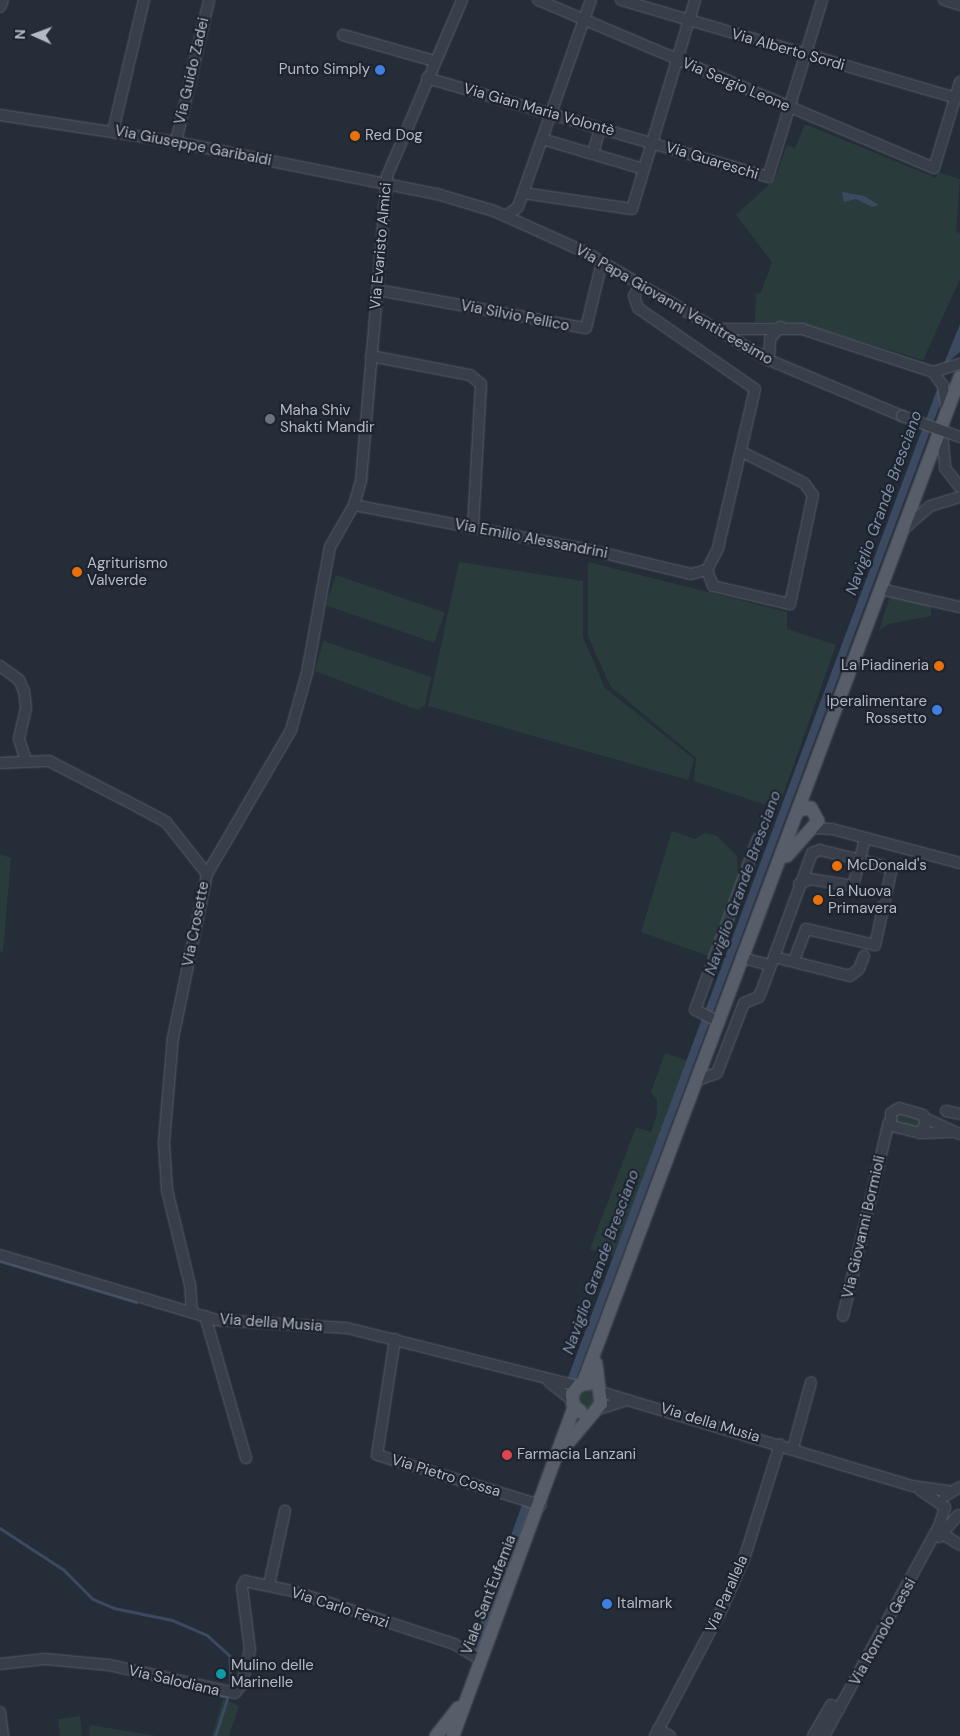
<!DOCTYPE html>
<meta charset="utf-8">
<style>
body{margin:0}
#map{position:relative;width:960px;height:1736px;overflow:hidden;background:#252d39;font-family:"DM Sans",sans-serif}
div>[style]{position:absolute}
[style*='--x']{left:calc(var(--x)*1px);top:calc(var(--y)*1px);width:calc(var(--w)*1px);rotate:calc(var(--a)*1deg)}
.green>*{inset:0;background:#2a3b3c;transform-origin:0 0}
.round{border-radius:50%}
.water>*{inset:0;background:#3c4a61}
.stream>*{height:2.5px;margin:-1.25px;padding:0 1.25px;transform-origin:1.25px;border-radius:1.25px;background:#3c4a61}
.canal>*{height:8px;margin:-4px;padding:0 4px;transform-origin:4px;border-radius:4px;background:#3c4a61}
.roads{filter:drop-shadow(0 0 1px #575d67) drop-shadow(0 0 1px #575d67)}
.minor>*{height:10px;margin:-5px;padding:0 5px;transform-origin:5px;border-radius:5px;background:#393f4a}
.major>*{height:12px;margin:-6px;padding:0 6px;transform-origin:6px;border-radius:6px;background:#575e69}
.bridges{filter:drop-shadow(0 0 1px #575d67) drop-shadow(0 0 1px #575d67)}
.minor-bridge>*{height:10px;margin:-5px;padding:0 5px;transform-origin:5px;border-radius:5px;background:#393f4a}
.dots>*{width:14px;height:14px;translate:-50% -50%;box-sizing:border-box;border:2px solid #1e242e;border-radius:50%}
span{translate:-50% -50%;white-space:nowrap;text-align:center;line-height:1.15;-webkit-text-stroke:4.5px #1e242e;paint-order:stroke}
.street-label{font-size:15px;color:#b4bac5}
.poi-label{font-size:15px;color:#b4bac5}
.right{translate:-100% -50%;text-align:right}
.left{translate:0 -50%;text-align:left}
.water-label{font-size:16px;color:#7f8faa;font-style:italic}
.north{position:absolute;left:10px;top:10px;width:50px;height:50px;-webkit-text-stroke:4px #1e242e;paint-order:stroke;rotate:272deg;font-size:14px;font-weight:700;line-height:20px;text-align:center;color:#b4bac5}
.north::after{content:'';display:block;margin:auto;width:18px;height:22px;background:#b4bac5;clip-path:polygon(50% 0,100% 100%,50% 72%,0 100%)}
</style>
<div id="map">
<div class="green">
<div style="clip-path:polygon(805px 124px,936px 178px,938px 172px,960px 179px,956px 232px,960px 233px,960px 279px,923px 360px,800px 323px,755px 322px,756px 294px,761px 292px,772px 262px,736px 215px,775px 179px,787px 145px,795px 148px)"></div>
<div style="clip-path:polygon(459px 562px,583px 581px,583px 637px,605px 688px,694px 759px,688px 780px,428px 706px)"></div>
<div style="clip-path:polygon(588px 562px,787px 612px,787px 629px,836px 645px,778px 809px,694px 781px,696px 758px,610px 686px,588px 636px)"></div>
<div style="left:336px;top:575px;width:115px;height:32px;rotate:19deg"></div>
<div style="clip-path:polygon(890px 596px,931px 604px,931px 616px,888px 624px,879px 631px)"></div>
<div style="clip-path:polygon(323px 641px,431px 677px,425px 705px,418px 710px,315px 671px)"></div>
<div style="clip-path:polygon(672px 831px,695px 839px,706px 833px,717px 836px,737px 856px,738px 883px,711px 957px,641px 932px)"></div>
<div style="clip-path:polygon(0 854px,11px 858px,3px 952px,0 951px)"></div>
<div style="clip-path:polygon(665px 1053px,688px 1061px,613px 1256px,590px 1249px,636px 1127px,651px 1132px,657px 1114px,657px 1100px,651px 1092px)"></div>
<div style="clip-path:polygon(900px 1113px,919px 1118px,918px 1129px,896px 1124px,895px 1117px)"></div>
<div class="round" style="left:577px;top:1388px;width:20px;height:20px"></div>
<div style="clip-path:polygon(223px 1699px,239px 1706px,229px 1736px,212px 1736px)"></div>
<div style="clip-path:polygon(80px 1716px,82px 1736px,60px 1736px,58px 1719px)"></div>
<div style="clip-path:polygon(90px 1725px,157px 1736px,89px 1736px)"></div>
</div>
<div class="water">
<div style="clip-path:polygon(842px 192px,864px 196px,879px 205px,872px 207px,856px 199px,844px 202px)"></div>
<div style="clip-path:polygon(960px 324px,960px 352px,943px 366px)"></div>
</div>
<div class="stream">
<div style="--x:0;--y:1261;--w:142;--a:16.8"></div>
<div style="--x:0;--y:1528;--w:75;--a:33.1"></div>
<div style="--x:63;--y:1569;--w:42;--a:45"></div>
<div style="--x:93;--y:1599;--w:23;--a:23"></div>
<div style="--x:114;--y:1608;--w:59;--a:11.7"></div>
<div style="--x:172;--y:1620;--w:38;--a:23"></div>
<div style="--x:207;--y:1635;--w:31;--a:42"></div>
<div style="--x:230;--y:1656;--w:31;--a:88"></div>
<div style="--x:195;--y:1689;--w:33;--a:14"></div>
<div style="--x:215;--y:1736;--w:39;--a:-72"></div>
</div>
<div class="canal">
<div style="--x:571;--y:1381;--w:1055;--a:-69.52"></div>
<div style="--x:475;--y:1650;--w:154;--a:-70.6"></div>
</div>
<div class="roads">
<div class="minor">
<div style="--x:538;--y:0;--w:430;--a:23"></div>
<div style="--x:934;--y:168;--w:90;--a:-73.2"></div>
<div style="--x:621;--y:0;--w:349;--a:16.3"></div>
<div style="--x:944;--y:0;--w:17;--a:17"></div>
<div style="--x:0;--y:7;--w:8;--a:-67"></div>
<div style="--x:343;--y:35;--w:95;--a:15.9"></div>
<div style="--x:427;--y:78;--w:355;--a:16.2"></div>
<div style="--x:768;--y:177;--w:185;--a:-73"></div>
<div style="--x:0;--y:115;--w:178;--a:8.7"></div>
<div style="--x:176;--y:142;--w:266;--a:11.3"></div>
<div style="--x:437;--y:194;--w:59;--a:16.6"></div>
<div style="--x:494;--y:211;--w:100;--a:24.3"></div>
<div style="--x:585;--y:252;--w:213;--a:30.4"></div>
<div style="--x:769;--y:360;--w:144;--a:22.8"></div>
<div style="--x:113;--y:131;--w:135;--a:-76.7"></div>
<div style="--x:542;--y:139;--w:105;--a:16.5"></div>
<div style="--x:176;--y:142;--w:146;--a:-76.9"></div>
<div style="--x:593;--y:154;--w:27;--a:-75"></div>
<div style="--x:523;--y:193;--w:110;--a:8.4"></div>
<div style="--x:632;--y:209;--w:218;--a:-73.2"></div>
<div style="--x:506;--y:216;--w:15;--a:-37"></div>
<div style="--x:518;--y:207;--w:219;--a:-70.6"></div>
<div style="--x:378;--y:290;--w:211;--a:10.4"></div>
<div style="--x:586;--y:328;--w:68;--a:-76.4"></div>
<div style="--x:715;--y:329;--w:87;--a:0"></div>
<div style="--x:802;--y:329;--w:138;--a:18.2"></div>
<div style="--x:933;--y:372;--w:28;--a:-17"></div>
<div style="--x:371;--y:356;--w:101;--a:10.9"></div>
<div style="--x:470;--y:375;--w:14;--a:39"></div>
<div style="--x:481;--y:384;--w:144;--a:93.2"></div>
<div style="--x:769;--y:360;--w:21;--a:-87"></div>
<div style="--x:770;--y:339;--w:16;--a:-50"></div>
<div style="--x:933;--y:372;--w:17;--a:54"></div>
<div style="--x:943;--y:386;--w:24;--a:81"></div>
<div style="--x:942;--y:431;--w:37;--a:85"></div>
<div style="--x:945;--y:468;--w:24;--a:52"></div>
<div style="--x:354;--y:505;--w:241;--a:10.8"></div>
<div style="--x:591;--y:550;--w:103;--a:13.5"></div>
<div style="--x:691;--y:574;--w:16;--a:-14"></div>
<div style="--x:707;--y:570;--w:25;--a:-63"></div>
<div style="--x:718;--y:548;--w:163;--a:-76.9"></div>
<div style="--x:755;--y:389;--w:142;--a:-145.3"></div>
<div style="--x:638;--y:308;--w:13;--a:-108"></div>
<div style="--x:634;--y:296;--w:13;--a:-63"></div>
<div style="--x:906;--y:527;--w:32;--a:-41"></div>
<div style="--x:930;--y:506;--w:31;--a:-17"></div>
<div style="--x:707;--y:570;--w:17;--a:69"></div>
<div style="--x:713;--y:586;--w:79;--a:13.2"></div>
<div style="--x:790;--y:604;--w:111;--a:-78.1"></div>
<div style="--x:813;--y:495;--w:15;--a:-127"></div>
<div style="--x:804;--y:483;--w:69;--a:-153.4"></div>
<div style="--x:880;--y:589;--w:82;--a:12.7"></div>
<div style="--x:0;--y:666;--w:24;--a:36"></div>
<div style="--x:19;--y:680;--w:12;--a:66"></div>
<div style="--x:24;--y:691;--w:17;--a:83"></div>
<div style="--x:26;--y:708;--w:32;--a:103"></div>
<div style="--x:19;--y:739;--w:22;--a:72"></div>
<div style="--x:0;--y:763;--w:49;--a:-2.3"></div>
<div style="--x:49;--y:761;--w:100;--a:27.3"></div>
<div style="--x:138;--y:807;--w:32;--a:28"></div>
<div style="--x:166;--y:822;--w:66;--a:51.7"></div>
<div style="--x:812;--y:828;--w:20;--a:3"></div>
<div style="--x:832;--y:829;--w:132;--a:14.9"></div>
<div style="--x:799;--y:884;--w:12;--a:-24"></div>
<div style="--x:810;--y:879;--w:44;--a:9.2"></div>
<div style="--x:853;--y:886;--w:49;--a:-75.7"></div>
<div style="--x:774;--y:957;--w:111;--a:-69.9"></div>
<div style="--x:812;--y:853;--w:9;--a:-21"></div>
<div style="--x:820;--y:850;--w:74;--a:14"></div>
<div style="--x:892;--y:868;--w:79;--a:102.4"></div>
<div style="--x:875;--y:945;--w:71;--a:-166.9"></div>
<div style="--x:806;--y:929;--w:34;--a:111"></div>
<div style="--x:743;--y:958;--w:27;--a:15"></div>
<div style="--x:719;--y:1022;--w:27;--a:-153"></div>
<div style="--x:695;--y:1010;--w:183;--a:-69.9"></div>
<div style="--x:698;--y:1080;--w:20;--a:-20"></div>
<div style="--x:717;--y:1073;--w:75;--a:-68.9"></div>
<div style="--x:744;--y:1003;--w:16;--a:-22"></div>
<div style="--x:759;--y:997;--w:43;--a:-69.4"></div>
<div style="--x:774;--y:957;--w:78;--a:14"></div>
<div style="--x:850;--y:976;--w:11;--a:-38"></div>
<div style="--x:859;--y:969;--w:14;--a:-69"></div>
<div style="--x:899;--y:1108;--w:25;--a:16"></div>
<div style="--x:923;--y:1115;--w:9;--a:72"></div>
<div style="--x:926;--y:1124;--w:11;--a:124"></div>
<div style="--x:920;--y:1133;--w:30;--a:-166"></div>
<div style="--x:891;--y:1126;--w:13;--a:-90"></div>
<div style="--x:891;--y:1113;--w:9;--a:-32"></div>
<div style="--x:946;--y:1111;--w:14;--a:12"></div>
<div style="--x:925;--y:1118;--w:38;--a:25"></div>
<div style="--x:920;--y:1133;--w:32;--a:-2"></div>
<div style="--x:0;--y:1255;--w:226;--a:16.7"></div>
<div style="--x:216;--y:1320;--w:131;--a:3.5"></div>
<div style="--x:347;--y:1328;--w:238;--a:14.1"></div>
<div style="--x:192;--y:1312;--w:27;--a:-94"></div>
<div style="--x:190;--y:1285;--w:98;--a:-103.6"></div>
<div style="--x:167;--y:1190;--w:48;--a:-93.6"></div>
<div style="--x:164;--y:1142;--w:104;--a:-85.1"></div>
<div style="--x:173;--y:1038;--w:167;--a:-78.3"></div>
<div style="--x:207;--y:874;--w:167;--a:-59.7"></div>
<div style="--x:291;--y:730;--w:59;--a:-74.3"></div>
<div style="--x:307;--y:673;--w:128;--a:-79.7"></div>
<div style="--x:330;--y:547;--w:48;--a:-60.3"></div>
<div style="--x:354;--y:505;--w:25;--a:-74"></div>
<div style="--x:361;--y:481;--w:306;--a:-85.1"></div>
<div style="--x:387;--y:176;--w:191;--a:-66.9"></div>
<div style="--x:205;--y:1316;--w:148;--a:73.9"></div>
<div style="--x:843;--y:1316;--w:199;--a:-76.7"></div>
<div style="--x:395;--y:1339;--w:117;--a:98.8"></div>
<div style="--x:377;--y:1455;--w:171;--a:17"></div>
<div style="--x:549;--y:1382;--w:29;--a:38"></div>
<div style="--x:601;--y:1392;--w:325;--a:16.8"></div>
<div style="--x:912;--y:1486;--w:36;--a:8"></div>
<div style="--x:596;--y:1410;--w:33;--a:-18"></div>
<div style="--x:793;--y:1448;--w:68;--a:-74.7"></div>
<div style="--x:945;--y:1496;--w:17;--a:-31"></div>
<div style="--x:941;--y:1533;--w:22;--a:32"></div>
<div style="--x:939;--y:1537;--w:29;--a:-49"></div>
<div style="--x:269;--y:1585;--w:76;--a:-77.8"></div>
<div style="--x:0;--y:1664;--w:45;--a:-6.3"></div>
<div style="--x:45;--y:1659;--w:64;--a:5.4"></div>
<div style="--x:109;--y:1665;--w:129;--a:12.5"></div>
<div style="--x:235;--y:1693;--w:11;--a:-52"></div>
<div style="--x:242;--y:1684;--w:35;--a:-77"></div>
<div style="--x:250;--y:1650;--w:64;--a:-97.2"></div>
<div style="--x:242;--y:1587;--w:7;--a:-63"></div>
<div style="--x:245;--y:1581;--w:49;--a:11.8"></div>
<div style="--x:293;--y:1591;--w:169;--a:18.2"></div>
<div style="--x:454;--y:1644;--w:31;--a:31"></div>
<div style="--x:0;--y:1712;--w:24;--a:83"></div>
<div style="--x:658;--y:1729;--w:14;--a:30"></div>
<div style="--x:655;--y:1736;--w:141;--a:-62.2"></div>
<div style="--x:721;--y:1611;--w:60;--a:-66.4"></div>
<div style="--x:745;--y:1556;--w:117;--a:-72.6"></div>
<div style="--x:813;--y:1736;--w:36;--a:-60"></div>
<div style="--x:831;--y:1705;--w:9;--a:27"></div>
<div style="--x:824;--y:1736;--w:239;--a:-61.3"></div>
<div style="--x:939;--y:1526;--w:20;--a:-72"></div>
<div style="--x:945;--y:1507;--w:30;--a:-146"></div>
</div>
<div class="major">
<div style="--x:787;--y:856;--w:47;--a:-48.5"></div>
<div style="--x:818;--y:821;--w:15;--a:-118"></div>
<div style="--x:811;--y:808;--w:12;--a:171"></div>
<div style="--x:583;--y:1383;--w:1074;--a:-69.46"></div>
<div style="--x:581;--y:1412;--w:11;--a:-139"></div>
<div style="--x:573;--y:1405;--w:11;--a:-95"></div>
<div style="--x:572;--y:1394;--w:11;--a:-52"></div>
<div style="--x:579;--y:1385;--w:11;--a:-10"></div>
<div style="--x:569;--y:1442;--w:50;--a:-49.9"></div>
<div style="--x:601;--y:1404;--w:41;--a:-97"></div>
<div style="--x:436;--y:1736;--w:36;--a:-52"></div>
<div style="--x:453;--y:1736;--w:351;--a:-69.8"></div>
</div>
</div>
<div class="bridges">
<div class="minor-bridge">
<div style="--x:902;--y:416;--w:62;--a:19.9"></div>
</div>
</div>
<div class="dots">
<div style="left:380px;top:70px;background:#3f7fe0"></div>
<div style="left:355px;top:136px;background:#e8710a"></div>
<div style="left:270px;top:419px;background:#6b7280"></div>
<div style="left:77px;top:572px;background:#e8710a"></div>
<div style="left:939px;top:666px;background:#e8710a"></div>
<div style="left:937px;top:710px;background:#3f7fe0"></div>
<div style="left:837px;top:866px;background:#e8710a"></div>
<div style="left:818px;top:900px;background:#e8710a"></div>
<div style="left:507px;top:1455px;background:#e0444e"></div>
<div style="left:607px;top:1604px;background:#3f7fe0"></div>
<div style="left:221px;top:1674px;background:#0f9aa8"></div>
</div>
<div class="street-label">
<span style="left:788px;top:50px;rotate:16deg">Via Alberto Sordi</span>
<span style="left:192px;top:71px;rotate:-77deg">Via Guido Zadei</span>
<span style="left:736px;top:85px;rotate:23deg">Via Sergio Leone</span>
<span style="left:539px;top:110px;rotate:16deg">Via Gian Maria Volontè</span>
<span style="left:193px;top:146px;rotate:11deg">Via Giuseppe Garibaldi</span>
<span style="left:712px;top:161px;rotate:17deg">Via Guareschi</span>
<span style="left:381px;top:246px;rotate:-85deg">Via Evaristo Almici</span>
<span style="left:674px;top:305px;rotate:30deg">Via Papa Giovanni Ventitreesimo</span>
<span style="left:515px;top:316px;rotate:11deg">Via Silvio Pellico</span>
<span style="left:531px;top:539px;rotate:11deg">Via Emilio Alessandrini</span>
<span style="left:196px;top:924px;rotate:-79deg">Via Crosette</span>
<span style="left:864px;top:1227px;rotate:-77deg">Via Giovanni Bormioli</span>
<span style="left:271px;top:1323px;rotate:4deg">Via della Musia</span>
<span style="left:710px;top:1423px;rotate:17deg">Via della Musia</span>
<span style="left:446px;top:1476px;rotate:17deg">Via Pietro Cossa</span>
<span style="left:727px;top:1594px;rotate:-66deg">Via Parallela</span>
<span style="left:489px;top:1595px;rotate:-69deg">Viale Sant'Eufemia</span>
<span style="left:340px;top:1608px;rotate:18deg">Via Carlo Fenzi</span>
<span style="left:883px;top:1632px;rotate:-61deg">Via Romolo Gessi</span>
<span style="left:174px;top:1681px;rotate:13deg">Via Salodiana</span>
</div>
<div class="poi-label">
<span class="right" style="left:370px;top:70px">Punto Simply</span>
<span class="left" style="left:365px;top:136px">Red Dog</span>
<span class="left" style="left:280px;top:419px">Maha Shiv<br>Shakti Mandir</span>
<span class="left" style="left:87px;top:572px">Agriturismo<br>Valverde</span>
<span class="right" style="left:929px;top:666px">La Piadineria</span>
<span class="right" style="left:927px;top:710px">Iperalimentare<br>Rossetto</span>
<span class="left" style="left:847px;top:866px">McDonald's</span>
<span class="left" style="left:828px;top:900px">La Nuova<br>Primavera</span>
<span class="left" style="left:517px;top:1455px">Farmacia Lanzani</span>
<span class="left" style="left:617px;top:1604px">Italmark</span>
<span class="left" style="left:231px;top:1674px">Mulino delle<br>Marinelle</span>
</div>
<div class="water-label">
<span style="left:884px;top:503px;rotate:-70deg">Naviglio Grande Bresciano</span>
<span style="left:743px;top:883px;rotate:-70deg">Naviglio Grande Bresciano</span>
<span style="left:601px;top:1262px;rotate:-70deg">Naviglio Grande Bresciano</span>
</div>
<div class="north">N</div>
</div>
